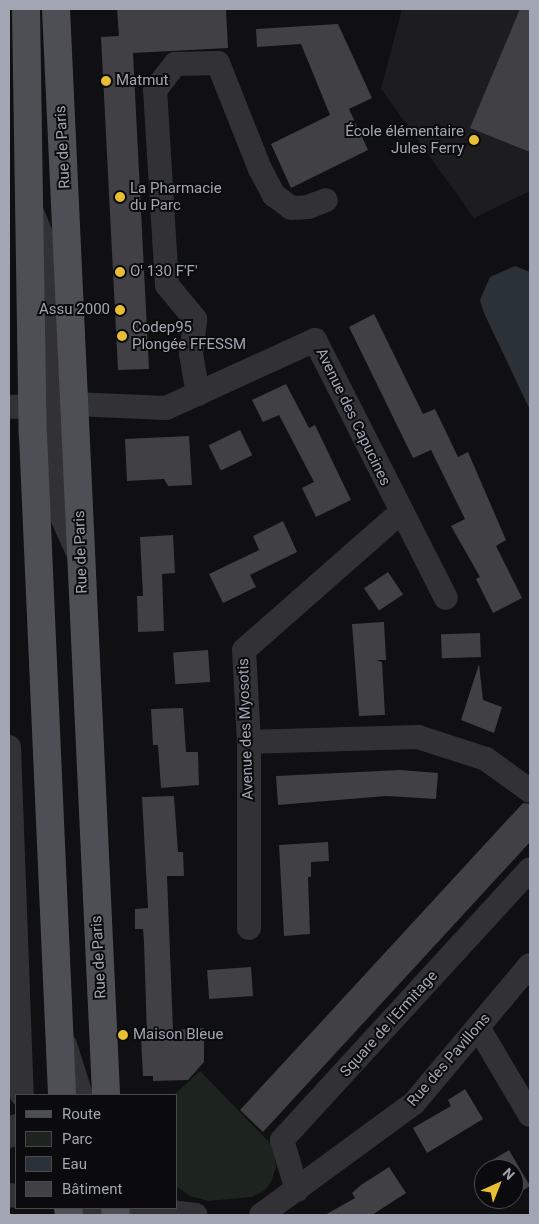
<!DOCTYPE html>
<meta charset="utf-8">
<style>
body{margin:0}
#map{position:relative;width:539px;height:1224px;overflow:hidden;background:#101012;font-family:Roboto,sans-serif}
div>[style]{position:absolute}
[style*='--x']{left:calc(var(--x)*1px);top:calc(var(--y)*1px);width:calc(var(--w)*1px);rotate:calc(var(--a)*1deg)}
.built>*{inset:0;background:#1d1c1f}
.green>*{inset:0;background:#1d241e}
.water>*{inset:0;background:#2b3139}
.building>*{inset:0;background:#404045;transform-origin:0 0}
.minor>*{height:24px;margin:-12px;padding:0 12px;transform-origin:12px;border-radius:12px;background:#323236}
.major>*{height:28px;margin:-14px;padding:0 14px;transform-origin:14px;border-radius:14px;background:#4e4f55}
.dots>*{width:14px;height:14px;translate:-50% -50%;box-sizing:border-box;border:2px solid #0b0b0d;border-radius:50%}
span{translate:-50% -50%;white-space:nowrap;text-align:center;line-height:1.15;-webkit-text-stroke:4px #0b0b0d;paint-order:stroke}
.poi-label{font-size:15px;color:#a2a5b2}
.left{translate:0 -50%;text-align:left}
.right{translate:-100% -50%;text-align:right}
.street-label{font-size:15px;color:#a2a5b2}
.frame{position:absolute;inset:0;border:10px solid #a2a5b2;pointer-events:none}
.legend{position:absolute;left:15px;top:1094px;width:162px;height:115px;box-sizing:border-box;background:#0b0b0d;border:1px solid #47494f;margin:0;padding:6px 9px;list-style:none;font-size:15px;color:#a2a5b2}
.legend li{display:flex;align-items:center;gap:10px;height:25px}
.legend b{width:25px;border:1px solid #47494f}
.north{position:absolute;left:474px;top:1159px;width:50px;height:50px;box-sizing:border-box;background:#0b0b0d;border:1px solid #47494f;border-radius:50%;rotate:44deg;font-size:14px;font-weight:700;line-height:20px;text-align:center;color:#a2a5b2}
.north::after{content:'';display:block;margin:auto;width:18px;height:22px;background:#e8be32;clip-path:polygon(50% 0,100% 100%,50% 72%,0 100%)}
</style>
<div id="map">
<div class="built">
<div style="clip-path:polygon(402px 9px,530px 9px,530px 191px,474px 218px,381px 89px)"></div>
</div>
<div class="green">
<div style="clip-path:polygon(200px 1071px,273px 1146px,276px 1167px,271px 1182px,264px 1191px,251px 1197px,208px 1201px,190px 1196px,176px 1186px,174px 1095px)"></div>
</div>
<div class="water">
<div style="clip-path:polygon(515px 266px,530px 272px,530px 410px,484px 313px,480px 300px,490px 277px)"></div>
</div>
<div class="building">
<div style="clip-path:polygon(117px 9px,226px 9px,228px 48px,133px 53px,149px 369px,118px 370px,101px 37px,119px 36px)"></div>
<div style="clip-path:polygon(520px 9px,530px 9px,530px 152px,470px 128px)"></div>
<div style="clip-path:polygon(338px 24px,372px 98px,349px 109px,368px 150px,291px 188px,271px 144px,330px 115px,301px 44px,257px 47px,256px 29px)"></div>
<div style="clip-path:polygon(374px 314px,423px 414px,435px 409px,458px 457px,468px 452px,506px 540px,496px 546px,522px 598px,493px 613px,476px 579px,480px 577px,451px 526px,465px 519px,431px 450px,413px 458px,349px 327px)"></div>
<div style="clip-path:polygon(286px 384px,309px 428px,315px 425px,351px 500px,316px 517px,302px 488px,314px 482px,279px 415px,263px 422px,252px 400px)"></div>
<div style="left:240px;top:430px;width:28px;height:35px;rotate:64deg"></div>
<div style="clip-path:polygon(189px 436px,192px 485px,168px 486px,164px 479px,127px 481px,125px 439px)"></div>
<div style="clip-path:polygon(283px 521px,297px 552px,250px 575px,256px 587px,223px 603px,209px 574px,259px 550px,253px 536px)"></div>
<div style="clip-path:polygon(173px 535px,175px 573px,162px 574px,164px 631px,138px 632px,137px 596px,143px 596px,140px 537px)"></div>
<div style="left:388px;top:572px;width:27px;height:29px;rotate:56deg"></div>
<div style="clip-path:polygon(384px 622px,386px 660px,376px 660px,382px 662px,385px 715px,359px 716px,352px 624px)"></div>
<div style="left:480px;top:633px;width:24px;height:39px;rotate:88deg"></div>
<div style="left:208px;top:650px;width:32px;height:35px;rotate:86deg"></div>
<div style="clip-path:polygon(479px 664px,483px 700px,502px 707px,494px 733px,461px 720px)"></div>
<div style="clip-path:polygon(183px 708px,186px 752px,198px 752px,199px 785px,161px 788px,158px 745px,153px 745px,151px 709px)"></div>
<div style="clip-path:polygon(400px 770px,438px 773px,436px 799px,386px 796px,278px 805px,276px 776px)"></div>
<div style="clip-path:polygon(174px 796px,178px 852px,183px 852px,184px 876px,167px 876px,173px 1030px,204px 1028px,204px 1062px,188px 1080px,153px 1081px,153px 1076px,143px 1076px,141px 1038px,147px 1038px,144px 941px,143px 929px,135px 929px,135px 909px,148px 908px,142px 797px)"></div>
<div style="clip-path:polygon(523px 803px,530px 804px,530px 842px,263px 1132px,240px 1110px)"></div>
<div style="clip-path:polygon(328px 842px,329px 861px,311px 862px,311px 877px,308px 877px,310px 934px,284px 936px,279px 845px)"></div>
<div style="left:251px;top:967px;width:29px;height:44px;rotate:86deg"></div>
<div style="clip-path:polygon(465px 1089px,483px 1119px,427px 1153px,413px 1128px,451px 1106px,448px 1100px)"></div>
<div style="clip-path:polygon(509px 1150px,530px 1186px,514px 1196px,514px 1169px,486px 1169px,484px 1165px)"></div>
<div style="clip-path:polygon(389px 1167px,406px 1193px,372px 1215px,325px 1215px,355px 1198px,352px 1193px,361px 1185px)"></div>
</div>
<div class="minor">
<div style="--x:32;--y:212;--w:40;--a:68"></div>
<div style="--x:47;--y:249;--w:155;--a:88.2"></div>
<div style="--x:198;--y:394;--w:41;--a:-99.9"></div>
<div style="--x:191;--y:354;--w:35;--a:-83"></div>
<div style="--x:195;--y:319;--w:44;--a:-129.5"></div>
<div style="--x:167;--y:285;--w:195;--a:-93.5"></div>
<div style="--x:155;--y:90;--w:33;--a:-52"></div>
<div style="--x:175;--y:64;--w:43;--a:-1.3"></div>
<div style="--x:218;--y:63;--w:114;--a:68.4"></div>
<div style="--x:260;--y:169;--w:30;--a:62"></div>
<div style="--x:274;--y:195;--w:21;--a:37"></div>
<div style="--x:291;--y:208;--w:17;--a:-3"></div>
<div style="--x:308;--y:207;--w:19;--a:-21"></div>
<div style="--x:57;--y:404;--w:111;--a:87.9"></div>
<div style="--x:61;--y:515;--w:44;--a:65.8"></div>
<div style="--x:9;--y:407;--w:66;--a:-2.6"></div>
<div style="--x:75;--y:404;--w:91;--a:2.5"></div>
<div style="--x:166;--y:408;--w:164;--a:-24.5"></div>
<div style="--x:315;--y:340;--w:289;--a:63.1"></div>
<div style="--x:249;--y:742;--w:169;--a:-1.7"></div>
<div style="--x:418;--y:737;--w:71;--a:17.9"></div>
<div style="--x:486;--y:759;--w:54;--a:36"></div>
<div style="--x:9;--y:747;--w:348;--a:87.9"></div>
<div style="--x:249;--y:928;--w:186;--a:-90"></div>
<div style="--x:249;--y:742;--w:92;--a:-93.1"></div>
<div style="--x:244;--y:650;--w:209;--a:-41.3"></div>
<div style="--x:478;--y:1027;--w:102;--a:59.4"></div>
<div style="--x:65;--y:1045;--w:52;--a:72.3"></div>
<div style="--x:9;--y:1136;--w:12;--a:-55"></div>
<div style="--x:297;--y:1190;--w:52;--a:-106.7"></div>
<div style="--x:282;--y:1140;--w:367;--a:-47.5"></div>
<div style="--x:9;--y:1195;--w:7;--a:8"></div>
<div style="--x:92;--y:1208;--w:8;--a:67"></div>
<div style="--x:140;--y:1208;--w:56;--a:7.1"></div>
<div style="--x:261;--y:1215;--w:190;--a:-36.2"></div>
<div style="--x:414;--y:1103;--w:180;--a:-50"></div>
</div>
<div class="major">
<div style="--x:26;--y:9;--w:426;--a:89.1"></div>
<div style="--x:33;--y:435;--w:661;--a:87.48"></div>
<div style="--x:56;--y:9;--w:1087;--a:87.36"></div>
<div style="--x:68;--y:1208;--w:7;--a:82"></div>
<div style="--x:115;--y:1208;--w:7;--a:82"></div>
</div>
<div class="dots">
<div style="left:106px;top:81px;background:#e8be32"></div>
<div style="left:474px;top:140px;background:#e8be32"></div>
<div style="left:120px;top:197px;background:#e8be32"></div>
<div style="left:120px;top:272px;background:#e8be32"></div>
<div style="left:120px;top:310px;background:#e8be32"></div>
<div style="left:122px;top:336px;background:#e8be32"></div>
<div style="left:123px;top:1035px;background:#e8be32"></div>
</div>
<div class="poi-label">
<span class="left" style="left:116px;top:81px">Matmut</span>
<span class="right" style="left:464px;top:140px">École élémentaire<br>Jules Ferry</span>
<span class="left" style="left:130px;top:197px">La Pharmacie<br>du Parc</span>
<span class="left" style="left:130px;top:272px">O' 130 F'F'</span>
<span class="right" style="left:110px;top:310px">Assu 2000</span>
<span class="left" style="left:132px;top:336px">Codep95<br>Plongée FFESSM</span>
<span class="left" style="left:133px;top:1035px">Maison Bleue</span>
</div>
<div class="street-label">
<span style="left:63px;top:147px;rotate:-93deg">Rue de Paris</span>
<span style="left:353px;top:417px;rotate:64deg">Avenue des Capucines</span>
<span style="left:81px;top:552px;rotate:-92deg">Rue de Paris</span>
<span style="left:246px;top:729px;rotate:-92deg">Avenue des Myosotis</span>
<span style="left:99px;top:957px;rotate:-93deg">Rue de Paris</span>
<span style="left:389px;top:1024px;rotate:-48deg">Square de l'Ermitage</span>
<span style="left:449px;top:1060px;rotate:-49deg">Rue des Pavillons</span>
</div>
<div class="frame"></div>
<ul class="legend">
<li><b style="height:6px;background:#4e4f55"></b>Route</li>
<li><b style="height:14px;background:#1d241e"></b>Parc</li>
<li><b style="height:14px;background:#2b3139"></b>Eau</li>
<li><b style="height:14px;background:#404045"></b>Bâtiment</li>
</ul>
<div class="north">N</div>
</div>
